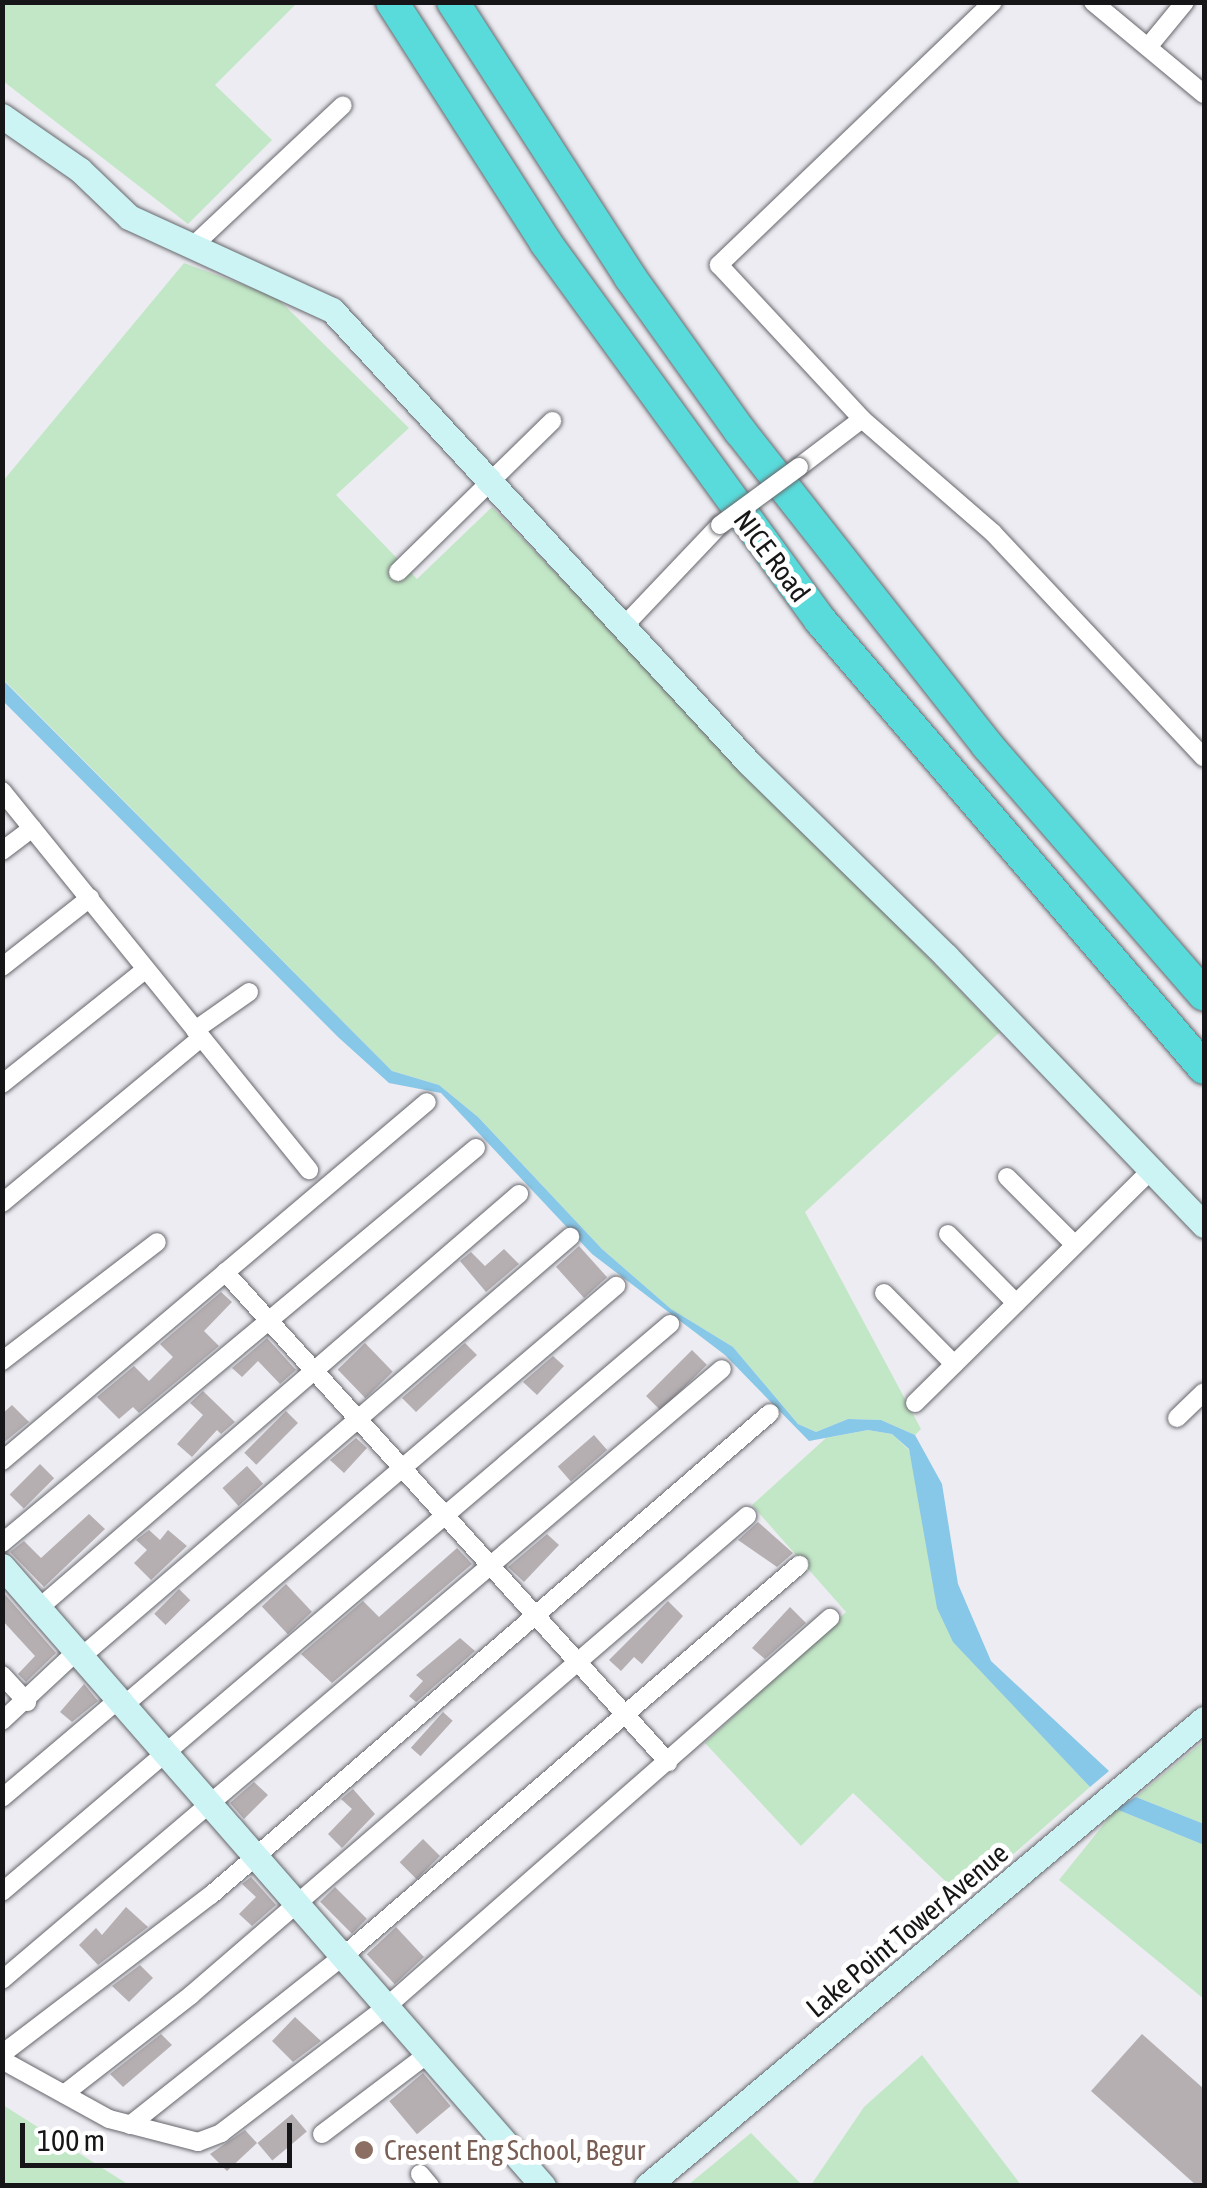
<!DOCTYPE html>
<style>
body{margin:0}
#map{position:relative;width:1207px;height:2188px;overflow:hidden;background:#ececf2;font-family:"Asap Condensed",sans-serif}
div>[style]{position:absolute}
[style*='--x']{left:calc(var(--x)*1px);top:calc(var(--y)*1px);width:calc(var(--w)*1px);rotate:calc(var(--a)*1deg)}
.green>*{inset:0;background:#c2e7c6}
.water>*{inset:0;background:#87c7e7}
.building>*{inset:0;background:#b5afb2;transform-origin:0 0}
.roads{filter:drop-shadow(0 0 2px #66676c) drop-shadow(0 0 2px #66676c)}
.street>*{height:18px;margin:-9px;padding:0 9px;transform-origin:9px;border-radius:9px;background:#fff}
.secondary>*{height:25px;margin:-12.5px;padding:0 12.5px;transform-origin:12.5px;border-radius:12.5px;background:#cdf4f4}
.highway>*{height:32px;margin:-16px;padding:0 16px;transform-origin:16px;border-radius:16px;background:#59dbdb}
.bridges{filter:drop-shadow(0 0 2px #66676c) drop-shadow(0 0 2px #66676c)}
.street-bridge>*{height:18px;margin:-9px;padding:0 9px;transform-origin:9px;border-radius:9px;background:#fff}
.dots>*{width:28px;height:28px;translate:-50% -50%;box-sizing:border-box;border:5px solid #fff;border-radius:50%}
span{translate:-50% -50%;white-space:nowrap;text-align:center;line-height:1.15;-webkit-text-stroke:10px #fff;paint-order:stroke}
.street-label{font-size:28px;color:#161618}
.education-label{font-size:28px;color:#785e54}
.left{translate:0 -50%;text-align:left}
.frame{position:absolute;inset:0;border:5px solid #161618;pointer-events:none}
.scale{position:absolute;left:20px;top:2123px;width:272px;height:45px;box-sizing:border-box;border:5px solid #161618;border-top:0;padding-left:12px;font-size:30px;line-height:35px;white-space:nowrap;color:#161618;-webkit-text-stroke:8px #fff;paint-order:stroke}
</style>
<div id="map">
<div class="green">
<div style="clip-path:polygon(2px 3px,297px 3px,215px 85px,272px 140px,188px 224px,3px 81px)"></div>
<div style="clip-path:polygon(184px 263px,276px 297px,409px 428px,336px 495px,417px 579px,492px 507px,1000px 1032px,805px 1212px,921px 1429px,915px 1435px,881px 1420px,848px 1419px,816px 1432px,798px 1424px,733px 1347px,671px 1309px,602px 1249px,478px 1117px,439px 1085px,392px 1071px,3px 679px,3px 481px)"></div>
<div style="clip-path:polygon(868px 1430px,892px 1434px,909px 1450px,953px 1641px,1090px 1787px,963px 1898px,853px 1793px,801px 1846px,705px 1743px,846px 1612px,752px 1505px,826px 1438px)"></div>
<div style="clip-path:polygon(1204px 1741px,1204px 1824px,1136px 1797px)"></div>
<div style="clip-path:polygon(1116px 1809px,1204px 1845px,1204px 1999px,1059px 1880px)"></div>
<div style="clip-path:polygon(922px 2055px,1021px 2185px,811px 2185px,864px 2107px)"></div>
<div style="clip-path:polygon(3px 2105px,129px 2185px,3px 2185px)"></div>
<div style="clip-path:polygon(751px 2133px,802px 2185px,688px 2185px)"></div>
</div>
<div class="water">
<div style="clip-path:polygon(2px 679px,392px 1071px,439px 1085px,478px 1117px,602px 1249px,671px 1309px,733px 1347px,798px 1424px,816px 1432px,848px 1419px,881px 1420px,915px 1435px,942px 1484px,958px 1584px,991px 1661px,1109px 1771px,1090px 1787px,953px 1642px,937px 1608px,909px 1449px,892px 1434px,868px 1430px,809px 1441px,725px 1355px,592px 1254px,441px 1093px,389px 1083px,338px 1037px,3px 701px)"></div>
<div style="clip-path:polygon(1136px 1797px,1204px 1824px,1204px 1845px,1116px 1809px)"></div>
</div>
<div class="building">
<div style="left:579px;top:1246px;width:42px;height:31px;rotate:48deg"></div>
<div style="clip-path:polygon(504px 1249px,519px 1264px,486px 1292px,460px 1261px,471px 1252px,485px 1266px)"></div>
<div style="clip-path:polygon(221px 1292px,232px 1302px,204px 1331px,219px 1346px,139px 1413px,133px 1407px,119px 1419px,97px 1397px,134px 1366px,149px 1381px,173px 1357px,160px 1344px)"></div>
<div style="clip-path:polygon(267px 1338px,296px 1370px,280px 1384px,258px 1361px,242px 1377px,232px 1368px)"></div>
<div style="left:365px;top:1343px;width:40px;height:38px;rotate:46deg"></div>
<div style="clip-path:polygon(465px 1343px,477px 1355px,416px 1412px,402px 1398px)"></div>
<div style="left:692px;top:1350px;width:21px;height:65px;rotate:45deg"></div>
<div style="clip-path:polygon(553px 1356px,564px 1366px,537px 1395px,523px 1382px)"></div>
<div style="clip-path:polygon(203px 1391px,235px 1422px,221px 1434px,217px 1430px,192px 1457px,177px 1444px,203px 1415px,190px 1403px)"></div>
<div style="clip-path:polygon(12px 1405px,29px 1422px,2px 1444px,2px 1414px)"></div>
<div style="left:286px;top:1411px;width:17px;height:59px;rotate:45deg"></div>
<div style="left:594px;top:1435px;width:20px;height:48px;rotate:49deg"></div>
<div style="clip-path:polygon(356px 1438px,367px 1448px,344px 1473px,330px 1460px)"></div>
<div style="left:40px;top:1464px;width:20px;height:43px;rotate:45deg"></div>
<div style="left:247px;top:1466px;width:24px;height:33px;rotate:48deg"></div>
<div style="clip-path:polygon(89px 1514px,105px 1529px,44px 1587px,10px 1552px,24px 1541px,41px 1558px)"></div>
<div style="clip-path:polygon(758px 1522px,793px 1553px,777px 1567px,738px 1540px)"></div>
<div style="clip-path:polygon(149px 1530px,160px 1540px,168px 1530px,187px 1546px,151px 1580px,134px 1563px,147px 1550px,136px 1540px)"></div>
<div style="clip-path:polygon(547px 1534px,559px 1545px,524px 1582px,508px 1567px)"></div>
<div style="clip-path:polygon(457px 1548px,472px 1564px,332px 1683px,301px 1654px,363px 1601px,379px 1617px)"></div>
<div style="left:286px;top:1584px;width:38px;height:33px;rotate:47deg"></div>
<div style="left:179px;top:1589px;width:16px;height:35px;rotate:45deg"></div>
<div style="clip-path:polygon(2px 1591px,56px 1653px,26px 1682px,18px 1674px,35px 1656px,2px 1620px)"></div>
<div style="clip-path:polygon(668px 1601px,683px 1616px,642px 1664px,634px 1657px,621px 1671px,609px 1660px)"></div>
<div style="clip-path:polygon(790px 1607px,806px 1623px,765px 1659px,752px 1648px)"></div>
<div style="clip-path:polygon(460px 1638px,475px 1651px,416px 1702px,409px 1696px,423px 1681px,416px 1675px)"></div>
<div style="clip-path:polygon(84px 1684px,98px 1701px,72px 1722px,60px 1712px)"></div>
<div style="left:443px;top:1712px;width:13px;height:48px;rotate:42deg"></div>
<div style="clip-path:polygon(254px 1782px,268px 1795px,244px 1819px,230px 1803px)"></div>
<div style="clip-path:polygon(353px 1789px,375px 1814px,342px 1848px,328px 1834px,352px 1809px,341px 1799px)"></div>
<div style="left:423px;top:1839px;width:24px;height:33px;rotate:45deg"></div>
<div style="clip-path:polygon(251px 1877px,276px 1905px,252px 1926px,239px 1914px,256px 1897px,242px 1884px)"></div>
<div style="left:335px;top:1887px;width:45px;height:21px;rotate:45deg"></div>
<div style="clip-path:polygon(126px 1907px,148px 1927px,98px 1965px,79px 1945px,96px 1928px,102px 1935px)"></div>
<div style="left:396px;top:1927px;width:41px;height:40px;rotate:47deg"></div>
<div style="clip-path:polygon(140px 1965px,153px 1978px,129px 2002px,112px 1986px)"></div>
<div style="clip-path:polygon(295px 2017px,321px 2041px,293px 2062px,272px 2041px)"></div>
<div style="clip-path:polygon(161px 2034px,172px 2045px,123px 2087px,110px 2074px)"></div>
<div style="clip-path:polygon(1142px 2034px,1204px 2089px,1204px 2186px,1197px 2186px,1091px 2091px)"></div>
<div style="left:423px;top:2073px;width:43px;height:44px;rotate:50deg"></div>
<div style="left:292px;top:2114px;width:23px;height:45px;rotate:50deg"></div>
<div style="clip-path:polygon(245px 2130px,257px 2143px,227px 2171px,210px 2154px)"></div>
</div>
<div class="roads">
<div class="street">
<div style="--x:993;--y:2;--w:380;--a:136.2"></div>
<div style="--x:719;--y:265;--w:210;--a:47.1"></div>
<div style="--x:862;--y:419;--w:174;--a:41"></div>
<div style="--x:993;--y:533;--w:308;--a:46.8"></div>
<div style="--x:1093;--y:2;--w:144;--a:39.7"></div>
<div style="--x:1148;--y:47;--w:58;--a:-50.6"></div>
<div style="--x:194;--y:245;--w:204;--a:-43.2"></div>
<div style="--x:799;--y:467;--w:79;--a:-37.3"></div>
<div style="--x:398;--y:572;--w:216;--a:-44.4"></div>
<div style="--x:625;--y:625;--w:138;--a:-46.5"></div>
<div style="--x:2;--y:791;--w:488;--a:51"></div>
<div style="--x:2;--y:851;--w:38;--a:-37"></div>
<div style="--x:2;--y:967;--w:112;--a:-38.1"></div>
<div style="--x:195;--y:1030;--w:66;--a:-35.1"></div>
<div style="--x:2;--y:1084;--w:184;--a:-38.6"></div>
<div style="--x:1007;--y:1177;--w:96;--a:45"></div>
<div style="--x:2;--y:1203;--w:259;--a:-39.7"></div>
<div style="--x:948;--y:1234;--w:97;--a:45.4"></div>
<div style="--x:225;--y:1272;--w:661;--a:47.88"></div>
<div style="--x:884;--y:1293;--w:100;--a:45.4"></div>
<div style="--x:2;--y:1361;--w:195;--a:-37.5"></div>
<div style="--x:915;--y:1403;--w:332;--a:-44.6"></div>
<div style="--x:1177;--y:1418;--w:37;--a:-44"></div>
<div style="--x:2;--y:1461;--w:556;--a:-40.19"></div>
<div style="--x:2;--y:1543;--w:617;--a:-39.81"></div>
<div style="--x:39;--y:1608;--w:634;--a:-40.78"></div>
<div style="--x:81;--y:1657;--w:645;--a:-40.66"></div>
<div style="--x:2;--y:1675;--w:37;--a:47"></div>
<div style="--x:123;--y:1706;--w:648;--a:-40.43"></div>
<div style="--x:2;--y:1721;--w:101;--a:-43"></div>
<div style="--x:2;--y:1798;--w:152;--a:-40.2"></div>
<div style="--x:2;--y:1892;--w:877;--a:-40.37"></div>
<div style="--x:2;--y:1980;--w:944;--a:-40.32"></div>
<div style="--x:2;--y:2054;--w:263;--a:-37.3"></div>
<div style="--x:211;--y:1895;--w:738;--a:-40.77"></div>
<div style="--x:2;--y:2060;--w:122;--a:28.9"></div>
<div style="--x:109;--y:2119;--w:92;--a:14.5"></div>
<div style="--x:198;--y:2142;--w:25;--a:-21"></div>
<div style="--x:221;--y:2133;--w:206;--a:-37.3"></div>
<div style="--x:385;--y:2008;--w:592;--a:-41.23"></div>
<div style="--x:64;--y:2094;--w:161;--a:-37.9"></div>
<div style="--x:191;--y:1995;--w:734;--a:-40.75"></div>
<div style="--x:130;--y:2125;--w:269;--a:-38.4"></div>
<div style="--x:341;--y:1958;--w:604;--a:-40.63"></div>
<div style="--x:322;--y:2134;--w:129;--a:-37.1"></div>
<div style="--x:420;--y:2174;--w:16;--a:50"></div>
</div>
<div class="secondary">
<div style="--x:2;--y:116;--w:95;--a:34.7"></div>
<div style="--x:80;--y:170;--w:68;--a:43.8"></div>
<div style="--x:129;--y:217;--w:223;--a:24.6"></div>
<div style="--x:332;--y:310;--w:616;--a:47.37"></div>
<div style="--x:749;--y:763;--w:276;--a:44.4"></div>
<div style="--x:946;--y:956;--w:373;--a:46.2"></div>
<div style="--x:2;--y:1566;--w:823;--a:48.89"></div>
<div style="--x:647;--y:2186;--w:727;--a:-39.98"></div>
</div>
<div class="highway">
<div style="--x:392;--y:2;--w:286;--a:57.4"></div>
<div style="--x:546;--y:243;--w:466;--a:54"></div>
<div style="--x:820;--y:620;--w:590;--a:49.4"></div>
<div style="--x:453;--y:2;--w:327;--a:57.2"></div>
<div style="--x:630;--y:277;--w:189;--a:54.5"></div>
<div style="--x:740;--y:431;--w:400;--a:51.8"></div>
<div style="--x:987;--y:745;--w:331;--a:49"></div>
</div>
</div>
<div class="bridges">
<div class="street-bridge">
<div style="--x:720;--y:525;--w:98;--a:-36.3"></div>
</div>
</div>
<div class="dots">
<div style="left:364px;top:2150px;background:#8d6e63"></div>
</div>
<div class="street-label">
<span style="left:772px;top:556px;rotate:53deg">NICE Road</span>
<span style="left:907px;top:1930px;rotate:-40deg">Lake Point Tower Avenue</span>
</div>
<div class="education-label">
<span class="left" style="left:384px;top:2150px">Cresent Eng School, Begur</span>
</div>
<div class="frame"></div>
<div class="scale">100 m</div>
</div>
